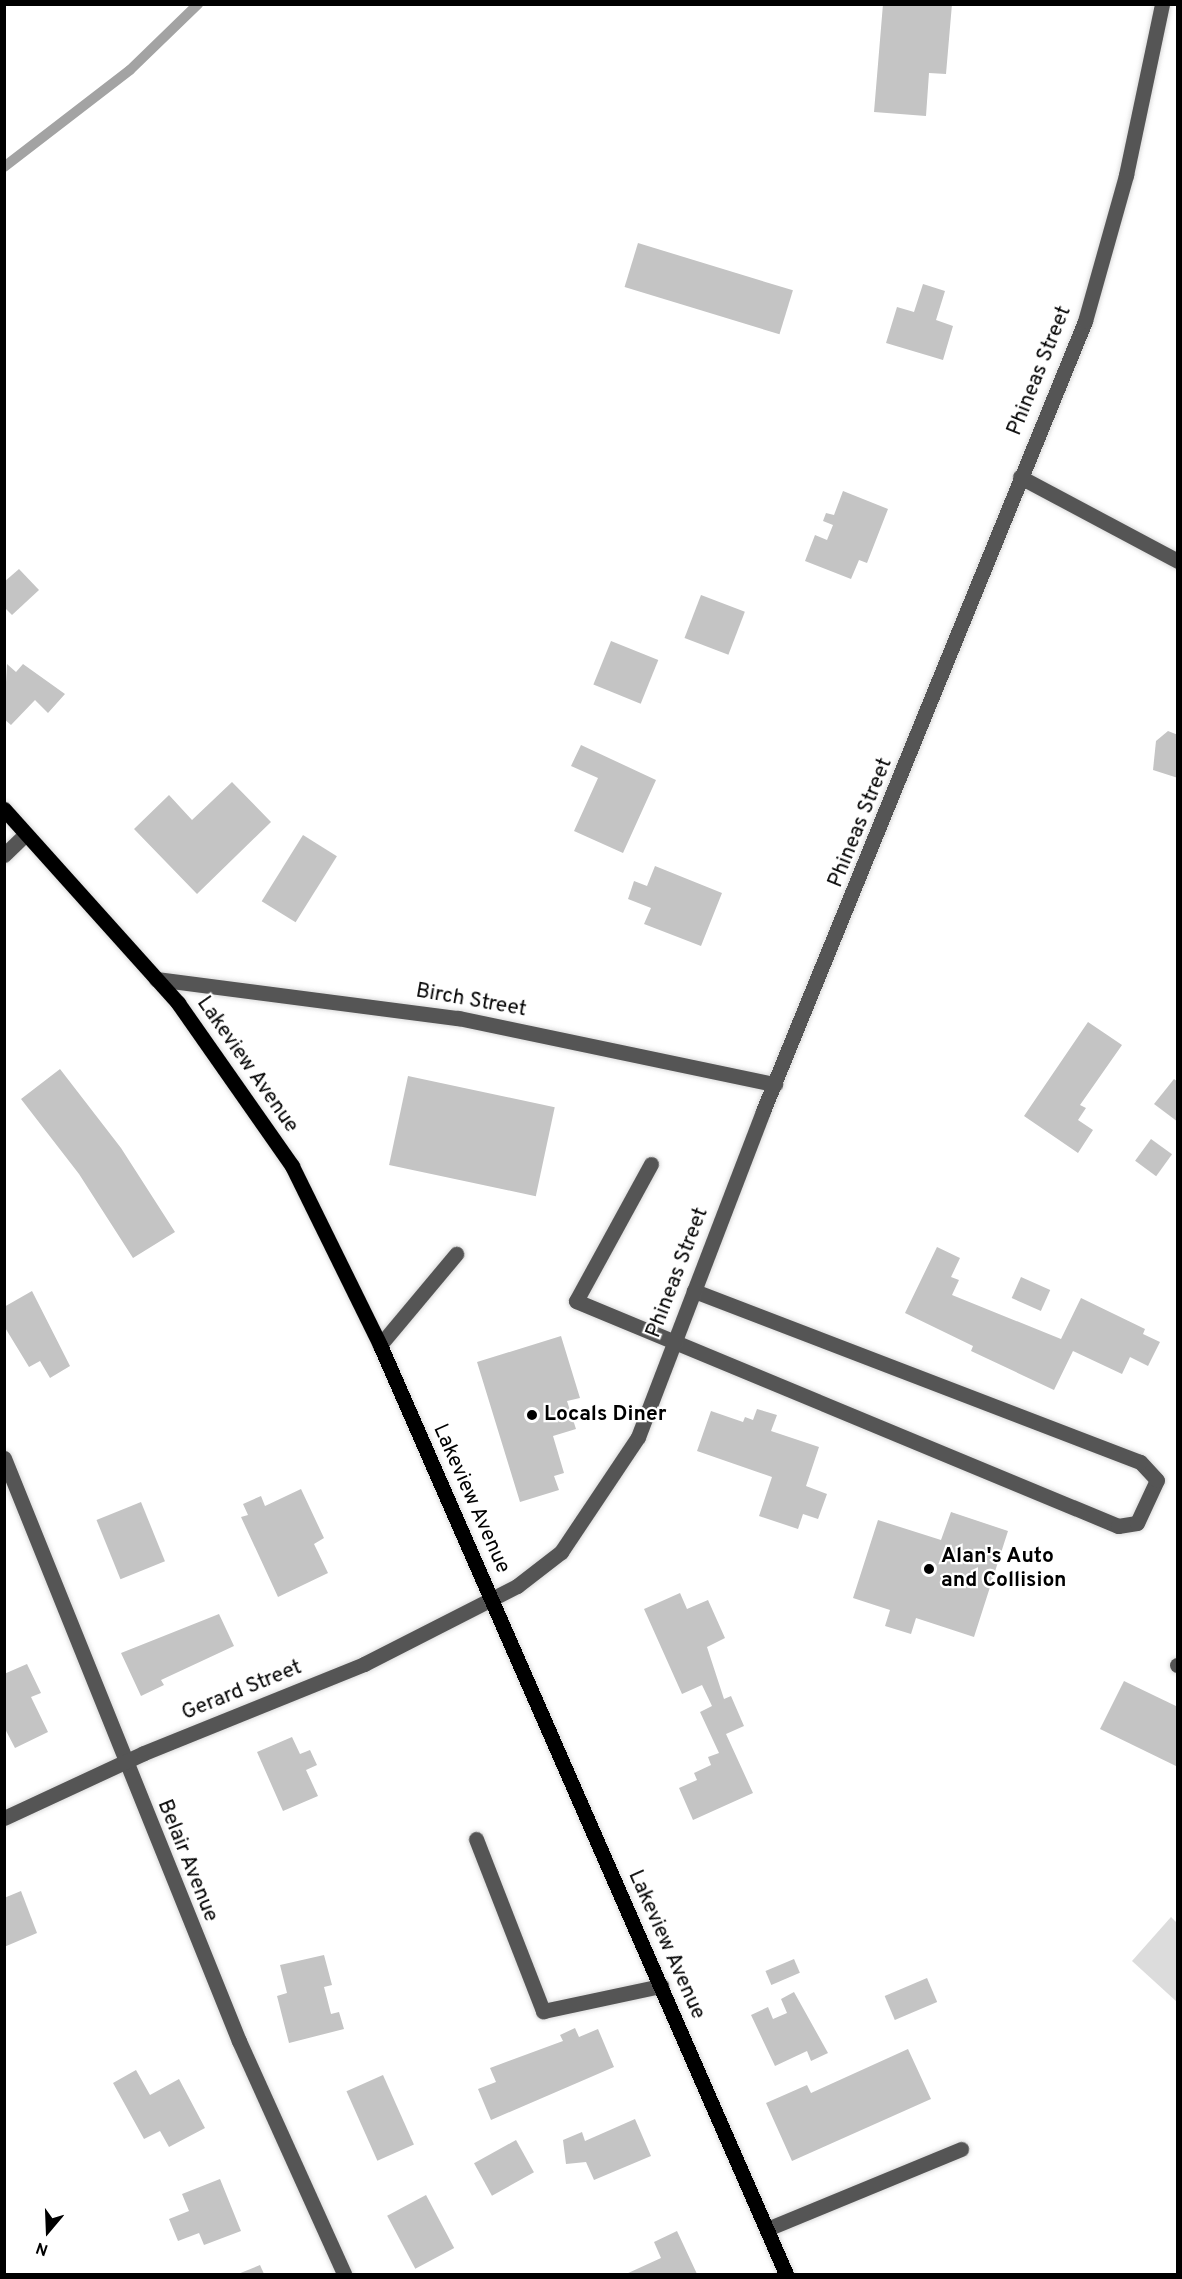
<!DOCTYPE html>
<style>
body{margin:0}
#map{position:relative;width:1182px;height:2279px;overflow:hidden;background:#fff;font-family:Overpass,sans-serif}
div>[style]{position:absolute}
[style*='--x']{left:calc(var(--x)*1px);top:calc(var(--y)*1px);width:calc(var(--w)*1px);rotate:calc(var(--a)*1deg)}
.green>*{inset:0;background:#dcdcdc}
.stream>*{height:10px;margin:-5px;padding:0 5px;transform-origin:5px;border-radius:5px;background:#a3a3a3}
.building>*{inset:0;background:#c4c4c4;transform-origin:0 0}
.roads{filter:drop-shadow(0 0 2px #dbdbdb) drop-shadow(0 0 2px #dbdbdb)}
.minor>*{height:15px;margin:-7.5px;padding:0 7.5px;transform-origin:7.5px;border-radius:7.5px;background:#555}
.major>*{height:15px;margin:-7.5px;padding:0 7.5px;transform-origin:7.5px;border-radius:7.5px;background:#000}
.dots>*{width:16px;height:16px;translate:-50% -50%;box-sizing:border-box;border:3px solid #fff;border-radius:50%}
span{translate:-50% -50%;white-space:nowrap;text-align:center;line-height:1.15;-webkit-text-stroke:4.5px #fff;paint-order:stroke}
.street-label{font-size:21px;color:#000}
.poi-label{font-size:21px;color:#000;font-weight:700}
.left{translate:0 -50%;text-align:left}
.frame{position:absolute;inset:0;border:6px solid #000;pointer-events:none}
.north{position:absolute;left:18px;top:2201px;width:60px;height:60px;-webkit-text-stroke:4px #fff;paint-order:stroke;rotate:199deg;font-size:16px;font-weight:700;line-height:24px;text-align:center;color:#000}
.north::after{content:'';display:block;margin:auto;width:21px;height:27px;background:#000;clip-path:polygon(50% 0,100% 100%,50% 72%,0 100%)}
</style>
<div id="map">
<div class="green">
<div style="clip-path:polygon(1171px 1917px,1177px 1923px,1177px 2002px,1132px 1961px)"></div>
</div>
<div class="stream">
<div style="--x:4;--y:167;--w:159;--a:-37.6"></div>
<div style="--x:130;--y:70;--w:95;--a:-44.1"></div>
</div>
<div class="building">
<div style="clip-path:polygon(883px 4px,952px 4px,946px 74px,929px 73px,926px 116px,874px 112px)"></div>
<div style="left:638px;top:243px;width:162px;height:46px;rotate:17deg"></div>
<div style="clip-path:polygon(923px 284px,945px 291px,936px 320px,953px 326px,943px 360px,886px 343px,897px 307px,914px 312px)"></div>
<div style="clip-path:polygon(843px 491px,888px 509px,867px 563px,859px 560px,851px 579px,805px 561px,815px 535px,827px 540px,833px 525px,823px 521px,826px 513px,834px 515px)"></div>
<div style="clip-path:polygon(19px 569px,39px 590px,12px 615px,4px 607px,4px 582px)"></div>
<div style="left:701px;top:595px;width:47px;height:46px;rotate:21deg"></div>
<div style="left:611px;top:641px;width:51px;height:47px;rotate:22deg"></div>
<div style="clip-path:polygon(7px 664px,16px 672px,23px 664px,65px 694px,48px 713px,35px 700px,11px 725px,4px 719px)"></div>
<div style="clip-path:polygon(1168px 731px,1178px 735px,1178px 778px,1153px 770px,1156px 741px)"></div>
<div style="clip-path:polygon(581px 745px,656px 780px,623px 853px,574px 831px,598px 778px,571px 766px)"></div>
<div style="clip-path:polygon(232px 782px,271px 822px,197px 894px,134px 829px,169px 795px,192px 820px)"></div>
<div style="left:303px;top:835px;width:40px;height:78px;rotate:32deg"></div>
<div style="clip-path:polygon(655px 866px,722px 893px,701px 946px,644px 924px,651px 908px,628px 899px,634px 881px,647px 886px)"></div>
<div style="clip-path:polygon(1088px 1022px,1122px 1045px,1080px 1105px,1086px 1108px,1078px 1120px,1093px 1130px,1078px 1153px,1024px 1116px)"></div>
<div style="clip-path:polygon(60px 1069px,121px 1148px,175px 1232px,133px 1258px,79px 1174px,21px 1099px)"></div>
<div style="left:408px;top:1076px;width:150px;height:91px;rotate:12deg"></div>
<div style="clip-path:polygon(1174px 1079px,1178px 1082px,1178px 1122px,1154px 1104px)"></div>
<div style="left:1151px;top:1139px;width:26px;height:27px;rotate:36deg"></div>
<div style="clip-path:polygon(937px 1247px,960px 1258px,951px 1277px,959px 1280px,952px 1295px,1061px 1339px,1081px 1298px,1145px 1329px,1143px 1334px,1160px 1342px,1148px 1366px,1130px 1357px,1122px 1374px,1073px 1351px,1054px 1390px,971px 1351px,973px 1346px,905px 1313px)"></div>
<div style="left:1021px;top:1277px;width:32px;height:23px;rotate:24deg"></div>
<div style="clip-path:polygon(32px 1291px,70px 1366px,50px 1378px,40px 1361px,29px 1367px,4px 1326px,4px 1307px)"></div>
<div style="clip-path:polygon(561px 1336px,580px 1398px,567px 1401px,576px 1429px,553px 1436px,564px 1473px,554px 1476px,559px 1490px,520px 1502px,477px 1362px)"></div>
<div style="clip-path:polygon(757px 1409px,777px 1415px,771px 1431px,819px 1447px,806px 1486px,827px 1494px,818px 1519px,803px 1514px,798px 1529px,759px 1516px,772px 1477px,697px 1451px,711px 1411px,743px 1422px,745px 1417px,753px 1420px)"></div>
<div style="clip-path:polygon(301px 1489px,324px 1538px,314px 1544px,328px 1573px,278px 1597px,241px 1517px,248px 1515px,243px 1504px,261px 1496px,265px 1506px)"></div>
<div style="left:141px;top:1502px;width:64px;height:48px;rotate:68deg"></div>
<div style="clip-path:polygon(951px 1512px,1008px 1531px,974px 1637px,916px 1618px,911px 1634px,885px 1626px,890px 1610px,853px 1598px,878px 1520px,941px 1540px)"></div>
<div style="clip-path:polygon(680px 1593px,687px 1609px,708px 1600px,725px 1638px,707px 1647px,724px 1699px,731px 1696px,744px 1726px,726px 1734px,753px 1793px,693px 1820px,679px 1788px,697px 1780px,694px 1773px,711px 1765px,708px 1757px,719px 1753px,700px 1712px,712px 1706px,702px 1685px,682px 1694px,644px 1609px)"></div>
<div style="clip-path:polygon(219px 1614px,234px 1646px,161px 1680px,164px 1685px,141px 1696px,121px 1653px)"></div>
<div style="clip-path:polygon(27px 1664px,41px 1693px,31px 1697px,48px 1732px,15px 1748px,4px 1727px,4px 1674px)"></div>
<div style="clip-path:polygon(1124px 1681px,1178px 1707px,1178px 1767px,1100px 1729px)"></div>
<div style="clip-path:polygon(292px 1737px,300px 1754px,310px 1750px,317px 1765px,306px 1770px,318px 1796px,283px 1811px,257px 1752px)"></div>
<div style="clip-path:polygon(21px 1891px,37px 1933px,4px 1947px,4px 1898px)"></div>
<div style="clip-path:polygon(324px 1955px,332px 1985px,324px 1987px,331px 2014px,339px 2012px,344px 2029px,289px 2043px,277px 1996px,287px 1993px,280px 1965px)"></div>
<div style="left:794px;top:1959px;width:15px;height:31px;rotate:67deg"></div>
<div style="left:927px;top:1978px;width:26px;height:46px;rotate:67deg"></div>
<div style="clip-path:polygon(794px 1992px,828px 2053px,811px 2061px,807px 2051px,775px 2066px,751px 2015px,768px 2007px,773px 2019px,787px 2013px,781px 1999px)"></div>
<div style="clip-path:polygon(575px 2028px,579px 2037px,598px 2029px,614px 2067px,491px 2120px,478px 2089px,496px 2082px,490px 2068px,563px 2041px,560px 2035px)"></div>
<div style="clip-path:polygon(908px 2049px,931px 2099px,792px 2161px,766px 2103px,807px 2085px,811px 2093px)"></div>
<div style="clip-path:polygon(136px 2070px,150px 2095px,179px 2079px,205px 2128px,169px 2147px,160px 2131px,144px 2139px,113px 2083px)"></div>
<div style="left:383px;top:2075px;width:76px;height:40px;rotate:66deg"></div>
<div style="clip-path:polygon(635px 2119px,651px 2156px,594px 2180px,586px 2162px,566px 2164px,563px 2140px,582px 2132px,585px 2141px)"></div>
<div style="left:516px;top:2140px;width:37px;height:48px;rotate:61deg"></div>
<div style="clip-path:polygon(220px 2179px,241px 2231px,204px 2245px,199px 2233px,178px 2241px,169px 2219px,189px 2211px,182px 2194px)"></div>
<div style="left:426px;top:2195px;width:60px;height:44px;rotate:62deg"></div>
<div style="clip-path:polygon(677px 2231px,697px 2274px,626px 2274px,661px 2258px,654px 2242px)"></div>
<div style="clip-path:polygon(260px 2265px,264px 2274px,238px 2274px)"></div>
</div>
<div class="roads">
<div class="minor">
<div style="--x:1020;--y:477;--w:179;--a:28"></div>
<div style="--x:4;--y:855;--w:30;--a:-44"></div>
<div style="--x:156;--y:979;--w:305;--a:7.4"></div>
<div style="--x:458;--y:1018;--w:324;--a:11.8"></div>
<div style="--x:651;--y:1164;--w:156;--a:118.7"></div>
<div style="--x:576;--y:1301;--w:587;--a:22.54"></div>
<div style="--x:1118;--y:1526;--w:19;--a:-9"></div>
<div style="--x:1137;--y:1523;--w:47;--a:-65.1"></div>
<div style="--x:1157;--y:1480;--w:25;--a:-133"></div>
<div style="--x:1140;--y:1462;--w:478;--a:-159"></div>
<div style="--x:380;--y:1345;--w:119;--a:-50.1"></div>
<div style="--x:4;--y:1458;--w:629;--a:68.05"></div>
<div style="--x:239;--y:2041;--w:256;--a:65.7"></div>
<div style="--x:1177;--y:1665;--w:1;--a:0"></div>
<div style="--x:4;--y:1818;--w:154;--a:-24.9"></div>
<div style="--x:144;--y:1753;--w:237;--a:-22"></div>
<div style="--x:364;--y:1664;--w:172;--a:-27"></div>
<div style="--x:517;--y:1586;--w:56;--a:-37.7"></div>
<div style="--x:561;--y:1552;--w:138;--a:-56.2"></div>
<div style="--x:638;--y:1437;--w:349;--a:-69"></div>
<div style="--x:763;--y:1111;--w:853;--a:-67.82"></div>
<div style="--x:1085;--y:321;--w:152;--a:-74.3"></div>
<div style="--x:1126;--y:175;--w:175;--a:-78.1"></div>
<div style="--x:476;--y:1839;--w:185;--a:68.7"></div>
<div style="--x:543;--y:2011;--w:121;--a:-12"></div>
<div style="--x:767;--y:2229;--w:210;--a:-22.4"></div>
</div>
<div class="major">
<div style="--x:4;--y:809;--w:261;--a:48.1"></div>
<div style="--x:178;--y:1003;--w:199;--a:55"></div>
<div style="--x:292;--y:1166;--w:199;--a:63.8"></div>
<div style="--x:380;--y:1345;--w:1014;--a:66.39"></div>
</div>
</div>
<div class="dots">
<div style="left:532px;top:1415px;background:#000"></div>
<div style="left:929px;top:1569px;background:#000"></div>
</div>
<div class="street-label">
<span style="left:1040px;top:371px;rotate:-68deg">Phineas Street</span>
<span style="left:861px;top:823px;rotate:-68deg">Phineas Street</span>
<span style="left:471px;top:1001px;rotate:10deg">Birch Street</span>
<span style="left:247px;top:1065px;rotate:55deg">Lakeview Avenue</span>
<span style="left:678px;top:1273px;rotate:-69deg">Phineas Street</span>
<span style="left:471px;top:1499px;rotate:66deg">Lakeview Avenue</span>
<span style="left:242px;top:1691px;rotate:-22deg">Gerard Street</span>
<span style="left:187px;top:1861px;rotate:68deg">Belair Avenue</span>
<span style="left:666px;top:1945px;rotate:66deg">Lakeview Avenue</span>
</div>
<div class="poi-label">
<span class="left" style="left:544px;top:1415px">Locals Diner</span>
<span class="left" style="left:941px;top:1569px">Alan's Auto<br>and Collision</span>
</div>
<div class="frame"></div>
<div class="north">N</div>
</div>
